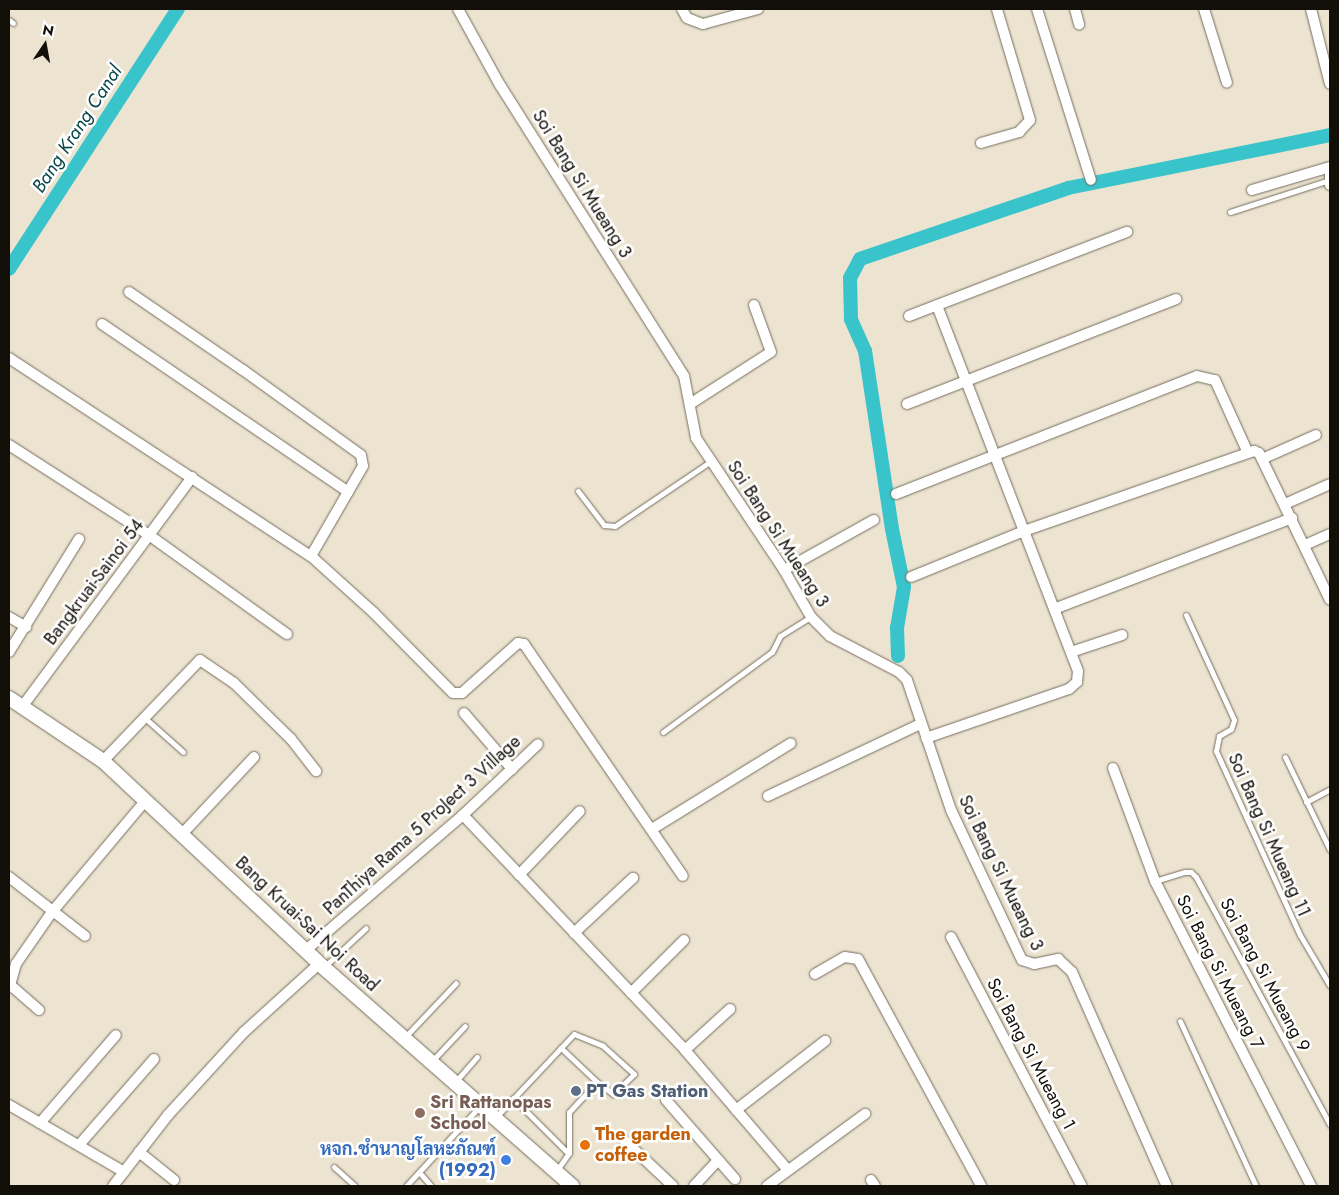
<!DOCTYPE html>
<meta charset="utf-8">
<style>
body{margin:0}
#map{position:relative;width:1339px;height:1195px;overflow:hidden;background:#ece3d1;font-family:Jost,Sarabun,sans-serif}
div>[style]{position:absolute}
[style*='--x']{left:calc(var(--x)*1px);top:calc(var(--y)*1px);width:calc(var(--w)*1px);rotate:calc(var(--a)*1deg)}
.canal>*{height:14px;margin:-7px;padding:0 7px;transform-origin:7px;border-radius:7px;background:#39c4cb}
.roads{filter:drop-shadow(0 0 1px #756d5d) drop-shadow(0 0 1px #756d5d)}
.service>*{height:5px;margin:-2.5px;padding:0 2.5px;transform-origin:2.5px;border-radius:2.5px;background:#fff}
.minor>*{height:10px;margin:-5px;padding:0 5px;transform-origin:5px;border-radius:5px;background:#fff}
.secondary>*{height:14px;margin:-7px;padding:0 7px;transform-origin:7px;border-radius:7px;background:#fff}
.dots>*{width:14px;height:14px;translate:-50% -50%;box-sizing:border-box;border:2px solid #fff;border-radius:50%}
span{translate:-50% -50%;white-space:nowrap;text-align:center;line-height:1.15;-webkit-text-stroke:5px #fff;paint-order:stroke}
.street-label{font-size:18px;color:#120f09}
.service-label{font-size:18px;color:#4e5e75;font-weight:700}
.left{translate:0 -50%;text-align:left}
.education-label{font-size:18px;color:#785e54;font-weight:700}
.food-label{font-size:18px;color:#c56008;font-weight:700}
.shop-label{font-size:18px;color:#366cbe;font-weight:700}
.right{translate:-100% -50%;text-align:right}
.water-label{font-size:19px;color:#054447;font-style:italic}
.frame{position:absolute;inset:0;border:10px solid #120f09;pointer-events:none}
.north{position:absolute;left:20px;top:20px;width:50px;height:50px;-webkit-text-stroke:4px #fff;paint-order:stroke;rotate:12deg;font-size:14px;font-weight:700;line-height:20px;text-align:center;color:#120f09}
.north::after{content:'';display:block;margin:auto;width:18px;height:22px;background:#120f09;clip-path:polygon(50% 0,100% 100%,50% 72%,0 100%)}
</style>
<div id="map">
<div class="canal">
<div style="--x:9;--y:269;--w:310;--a:-57"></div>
<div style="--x:898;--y:656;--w:28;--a:-92"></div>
<div style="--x:897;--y:628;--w:42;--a:-80.3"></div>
<div style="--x:904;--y:587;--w:59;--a:-101.7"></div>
<div style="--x:892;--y:529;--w:180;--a:-98.6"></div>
<div style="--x:865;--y:351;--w:35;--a:-114"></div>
<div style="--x:851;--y:319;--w:41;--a:-91.4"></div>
<div style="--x:850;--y:278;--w:21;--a:-62"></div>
<div style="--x:860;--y:259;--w:220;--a:-18.8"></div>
<div style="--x:1068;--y:188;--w:267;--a:-11.4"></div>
</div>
<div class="roads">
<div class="service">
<div style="--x:9;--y:20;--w:5;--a:37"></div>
<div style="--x:1230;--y:212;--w:104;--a:-17.9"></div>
<div style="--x:578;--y:491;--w:43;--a:52.6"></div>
<div style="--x:604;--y:525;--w:11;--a:5"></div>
<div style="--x:615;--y:526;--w:116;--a:-34.1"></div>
<div style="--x:1186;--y:615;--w:115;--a:65.4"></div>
<div style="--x:1234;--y:720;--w:9;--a:108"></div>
<div style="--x:1231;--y:729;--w:14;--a:150"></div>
<div style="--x:1219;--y:736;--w:15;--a:101"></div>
<div style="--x:1216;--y:751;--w:202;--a:65.5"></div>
<div style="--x:1300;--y:935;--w:59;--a:59.5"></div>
<div style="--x:145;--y:718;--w:51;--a:41.8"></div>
<div style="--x:663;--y:732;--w:135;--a:-36.3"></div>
<div style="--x:772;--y:652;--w:18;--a:-63"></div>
<div style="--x:780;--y:636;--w:36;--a:-32"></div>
<div style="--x:1285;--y:757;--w:103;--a:64.2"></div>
<div style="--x:1306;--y:802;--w:27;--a:-28"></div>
<div style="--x:1155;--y:881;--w:31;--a:-17"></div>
<div style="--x:1185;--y:872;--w:6;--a:0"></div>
<div style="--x:1191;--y:872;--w:7;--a:45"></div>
<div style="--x:1196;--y:877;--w:282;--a:61.6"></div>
<div style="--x:324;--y:967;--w:57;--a:-42.9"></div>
<div style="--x:1180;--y:1021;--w:182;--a:65.3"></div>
<div style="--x:405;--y:1037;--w:74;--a:-46.6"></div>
<div style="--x:432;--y:1061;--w:48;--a:-46.7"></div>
<div style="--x:456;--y:1081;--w:32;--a:-49"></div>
<div style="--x:513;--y:1098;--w:78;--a:45"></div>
<div style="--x:496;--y:1117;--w:114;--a:-46.8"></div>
<div style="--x:574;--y:1034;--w:31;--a:22"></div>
<div style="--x:603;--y:1046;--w:42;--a:42.1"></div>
<div style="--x:634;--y:1074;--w:29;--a:136"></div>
<div style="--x:613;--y:1094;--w:20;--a:-143"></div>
<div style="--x:334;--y:1167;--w:28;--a:42"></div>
<div style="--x:557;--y:1170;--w:21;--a:-55"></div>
<div style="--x:569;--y:1153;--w:41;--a:-90"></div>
<div style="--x:569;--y:1112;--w:41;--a:-47"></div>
<div style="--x:597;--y:1082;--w:50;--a:-136.6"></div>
<div style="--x:419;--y:1172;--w:18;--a:49"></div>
<div style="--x:406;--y:1186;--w:109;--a:-47.2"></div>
</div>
<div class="minor">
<div style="--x:458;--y:9;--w:87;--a:61.1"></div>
<div style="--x:500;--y:85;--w:344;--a:57.7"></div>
<div style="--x:684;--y:376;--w:63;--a:79"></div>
<div style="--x:696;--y:438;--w:159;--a:56.3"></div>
<div style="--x:784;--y:570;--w:54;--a:60.1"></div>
<div style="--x:811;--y:617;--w:27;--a:45"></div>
<div style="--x:830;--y:636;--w:78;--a:27.6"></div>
<div style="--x:899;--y:672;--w:11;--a:45"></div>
<div style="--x:907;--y:680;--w:137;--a:71.3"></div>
<div style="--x:951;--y:810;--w:166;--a:64.7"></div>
<div style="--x:1022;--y:960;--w:13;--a:18"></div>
<div style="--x:1034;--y:964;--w:25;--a:-12"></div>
<div style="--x:1058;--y:959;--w:19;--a:43"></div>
<div style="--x:1072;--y:972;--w:234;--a:66.1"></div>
<div style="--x:682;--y:9;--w:10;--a:61"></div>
<div style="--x:687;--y:18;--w:17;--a:21"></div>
<div style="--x:703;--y:24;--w:57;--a:-15.3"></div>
<div style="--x:1037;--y:9;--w:179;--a:72.5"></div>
<div style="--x:1075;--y:9;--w:16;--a:75"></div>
<div style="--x:1204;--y:9;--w:77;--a:72.7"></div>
<div style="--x:1311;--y:9;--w:77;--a:75.8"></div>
<div style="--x:981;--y:143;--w:40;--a:-16"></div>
<div style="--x:1019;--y:132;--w:16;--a:-47"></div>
<div style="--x:1030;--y:120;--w:116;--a:-106.6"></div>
<div style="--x:1330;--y:168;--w:17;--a:90"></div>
<div style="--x:1252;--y:190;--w:81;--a:-16.4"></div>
<div style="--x:129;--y:292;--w:138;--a:34.4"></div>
<div style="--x:243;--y:370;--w:145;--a:35.8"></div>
<div style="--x:361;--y:455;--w:11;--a:80"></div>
<div style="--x:363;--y:466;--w:104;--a:120"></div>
<div style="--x:909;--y:316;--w:234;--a:-21.1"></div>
<div style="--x:102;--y:324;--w:298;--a:34.3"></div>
<div style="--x:9;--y:358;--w:361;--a:33.3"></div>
<div style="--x:311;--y:556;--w:85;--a:42.1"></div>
<div style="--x:374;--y:613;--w:112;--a:45.4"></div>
<div style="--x:453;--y:693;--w:9;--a:0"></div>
<div style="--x:462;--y:693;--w:75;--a:-41.8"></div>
<div style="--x:518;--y:643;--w:6;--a:9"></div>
<div style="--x:524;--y:644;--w:281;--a:55.6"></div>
<div style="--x:690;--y:404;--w:96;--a:-32.7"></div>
<div style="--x:771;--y:352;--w:50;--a:-109.9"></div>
<div style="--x:907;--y:404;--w:289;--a:-21.3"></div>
<div style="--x:9;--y:445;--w:166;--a:32.7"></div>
<div style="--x:149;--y:535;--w:170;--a:35.7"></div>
<div style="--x:1262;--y:459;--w:59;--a:-24"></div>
<div style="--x:896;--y:494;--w:323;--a:-21.4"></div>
<div style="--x:1197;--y:376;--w:18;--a:13"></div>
<div style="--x:1215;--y:380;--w:80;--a:65.7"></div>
<div style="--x:1285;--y:504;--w:49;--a:-24"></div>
<div style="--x:1305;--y:545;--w:27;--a:-24"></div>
<div style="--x:784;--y:570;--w:103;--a:-29.1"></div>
<div style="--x:911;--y:577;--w:122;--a:-22.2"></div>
<div style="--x:1024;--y:531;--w:244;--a:-19.2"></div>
<div style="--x:1254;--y:451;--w:5;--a:22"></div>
<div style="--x:1259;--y:453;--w:163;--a:64.2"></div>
<div style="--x:1054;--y:609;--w:255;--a:-20.9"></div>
<div style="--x:9;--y:617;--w:20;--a:30"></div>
<div style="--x:9;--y:652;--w:133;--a:-58.2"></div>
<div style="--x:1071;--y:652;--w:54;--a:-18.4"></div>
<div style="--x:22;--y:707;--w:286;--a:-53.5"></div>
<div style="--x:464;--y:713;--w:74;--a:49.4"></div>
<div style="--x:926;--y:738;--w:151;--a:-18.9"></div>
<div style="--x:1069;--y:689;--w:11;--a:-41"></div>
<div style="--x:1077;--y:682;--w:11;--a:-85"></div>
<div style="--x:1078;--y:671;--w:392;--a:-111.1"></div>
<div style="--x:103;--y:761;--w:140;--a:-46.2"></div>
<div style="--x:200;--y:660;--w:41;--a:34.1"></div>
<div style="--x:234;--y:683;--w:80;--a:44.5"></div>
<div style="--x:291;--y:739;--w:41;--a:52"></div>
<div style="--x:1113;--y:768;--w:121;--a:69.6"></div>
<div style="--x:1155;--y:881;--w:343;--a:62.9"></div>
<div style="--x:768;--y:796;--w:168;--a:-25.3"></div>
<div style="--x:463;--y:815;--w:323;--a:46.6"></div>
<div style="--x:685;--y:1050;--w:157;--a:49.4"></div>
<div style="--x:652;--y:829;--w:163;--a:-31.7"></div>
<div style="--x:183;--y:833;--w:104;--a:-46.9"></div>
<div style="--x:519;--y:875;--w:88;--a:-46.4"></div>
<div style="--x:9;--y:877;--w:96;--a:37.8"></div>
<div style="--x:574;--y:933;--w:81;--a:-43"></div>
<div style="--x:951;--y:937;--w:281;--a:62.3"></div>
<div style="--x:306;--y:950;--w:207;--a:-40.7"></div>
<div style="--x:463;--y:815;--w:103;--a:-43.4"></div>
<div style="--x:815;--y:974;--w:34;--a:-30"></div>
<div style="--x:845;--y:957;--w:13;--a:9"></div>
<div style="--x:858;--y:959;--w:258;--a:61.5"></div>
<div style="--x:631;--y:993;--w:75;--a:-45"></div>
<div style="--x:39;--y:1010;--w:38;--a:-139"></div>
<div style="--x:10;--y:985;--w:22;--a:-74"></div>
<div style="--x:16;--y:964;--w:63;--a:-55.3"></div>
<div style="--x:52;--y:912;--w:146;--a:-50"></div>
<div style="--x:685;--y:1050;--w:61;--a:-42.3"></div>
<div style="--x:666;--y:1100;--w:105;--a:48.9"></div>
<div style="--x:9;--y:1105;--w:133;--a:30.2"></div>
<div style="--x:736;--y:1110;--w:113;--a:-37.8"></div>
<div style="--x:40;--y:1123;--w:116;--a:-49.2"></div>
<div style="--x:624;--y:1140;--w:67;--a:43.2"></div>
<div style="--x:79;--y:1145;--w:114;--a:-48.9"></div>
<div style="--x:139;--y:1152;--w:45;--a:38.7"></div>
<div style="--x:871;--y:1180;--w:7;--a:56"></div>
<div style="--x:113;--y:1186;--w:90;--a:-52.2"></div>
<div style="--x:168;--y:1115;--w:113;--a:-47.5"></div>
<div style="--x:244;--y:1032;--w:103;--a:-42.2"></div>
<div style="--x:694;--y:1186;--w:35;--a:-47"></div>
<div style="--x:767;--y:1186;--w:122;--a:-36.3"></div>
</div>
<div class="secondary">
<div style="--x:9;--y:698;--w:113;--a:33.8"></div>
<div style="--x:103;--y:761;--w:301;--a:43.1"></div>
<div style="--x:323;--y:967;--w:332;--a:41.3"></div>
</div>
</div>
<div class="dots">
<div style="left:576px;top:1091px;background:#5c6f8a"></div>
<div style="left:420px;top:1113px;background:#8d6e63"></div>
<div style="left:585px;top:1145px;background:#e8710a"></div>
<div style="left:506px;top:1160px;background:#3f7fe0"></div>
</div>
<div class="street-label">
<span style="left:582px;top:184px;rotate:58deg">Soi Bang Si Mueang 3</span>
<span style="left:778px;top:534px;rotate:57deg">Soi Bang Si Mueang 3</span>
<span style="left:94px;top:582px;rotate:-53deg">Bangkruai-Sainoi 54</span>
<span style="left:422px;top:825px;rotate:-42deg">PanThiya Rama 5 ProJect 3 Village</span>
<span style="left:1269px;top:835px;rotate:66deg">Soi Bang Si Mueang 11</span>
<span style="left:1001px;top:873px;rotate:64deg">Soi Bang Si Mueang 3</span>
<span style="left:307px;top:924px;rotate:43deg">Bang Kruai-Sai Noi Road</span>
<span style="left:1220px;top:972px;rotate:63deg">Soi Bang Si Mueang 7</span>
<span style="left:1265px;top:975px;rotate:62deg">Soi Bang Si Mueang 9</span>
<span style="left:1031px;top:1054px;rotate:62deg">Soi Bang Si Mueang 1</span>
</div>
<div class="service-label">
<span class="left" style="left:586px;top:1091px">PT Gas Station</span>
</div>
<div class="education-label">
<span class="left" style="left:430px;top:1113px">Sri Rattanopas<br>School</span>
</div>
<div class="food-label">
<span class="left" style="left:595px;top:1145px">The garden<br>coffee</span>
</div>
<div class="shop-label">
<span class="right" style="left:496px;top:1160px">หจก.ชำนาญโลหะภัณฑ์<br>(1992)</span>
</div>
<div class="water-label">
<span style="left:77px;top:129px;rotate:-57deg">Bang Krang Canal</span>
</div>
<div class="frame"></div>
<div class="north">N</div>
</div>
